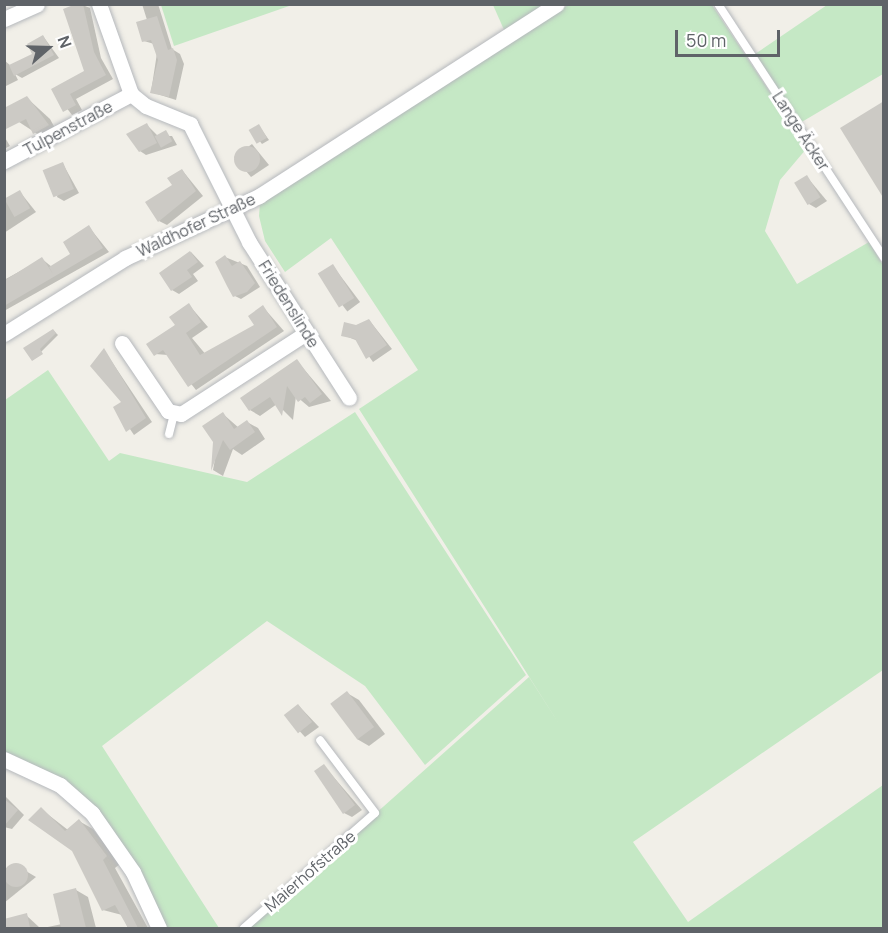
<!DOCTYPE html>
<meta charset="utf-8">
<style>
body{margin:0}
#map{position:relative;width:888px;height:933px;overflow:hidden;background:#f1efe8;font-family:Manrope,sans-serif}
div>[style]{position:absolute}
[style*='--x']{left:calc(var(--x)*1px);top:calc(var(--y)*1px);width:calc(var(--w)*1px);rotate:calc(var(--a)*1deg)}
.green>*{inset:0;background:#c5e8c5}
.shadow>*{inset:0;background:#0003;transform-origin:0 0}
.building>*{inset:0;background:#cccac5;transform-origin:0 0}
.round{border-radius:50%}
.roads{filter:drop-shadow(0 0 2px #b5b8bc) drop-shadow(0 0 2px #b5b8bc)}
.lane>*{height:8px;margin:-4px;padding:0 4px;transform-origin:4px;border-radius:4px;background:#fff}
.street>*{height:15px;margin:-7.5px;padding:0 7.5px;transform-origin:7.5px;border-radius:7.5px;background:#fff}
span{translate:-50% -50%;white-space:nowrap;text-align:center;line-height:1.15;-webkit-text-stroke:6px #fff;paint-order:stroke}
.street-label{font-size:16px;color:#5f6368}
.frame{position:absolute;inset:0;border:6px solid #5f6368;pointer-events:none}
.north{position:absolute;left:18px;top:18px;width:60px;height:60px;-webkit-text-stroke:4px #fff;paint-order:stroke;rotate:70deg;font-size:16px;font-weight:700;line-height:24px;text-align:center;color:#5f6368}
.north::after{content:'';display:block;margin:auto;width:21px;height:27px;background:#5f6368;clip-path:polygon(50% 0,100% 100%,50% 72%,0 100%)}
.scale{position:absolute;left:675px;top:30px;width:105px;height:27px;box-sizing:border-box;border:3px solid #5f6368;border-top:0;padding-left:8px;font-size:18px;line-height:21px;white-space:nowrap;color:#5f6368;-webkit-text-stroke:4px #fff;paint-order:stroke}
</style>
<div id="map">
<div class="green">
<div style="clip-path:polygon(161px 5px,161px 4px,292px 5px,174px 46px)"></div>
<div style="clip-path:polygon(493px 5px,546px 5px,505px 32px)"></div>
<div style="clip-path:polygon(568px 5px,712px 5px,807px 148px,780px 180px,765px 231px,797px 284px,869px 242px,883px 265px,883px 670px,633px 842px,688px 922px,883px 785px,883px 928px,247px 928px,529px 677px,561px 727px,359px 409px,418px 370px,331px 238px,285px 272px,265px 241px,259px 216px,260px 203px)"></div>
<div style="clip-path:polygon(827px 5px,883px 5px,883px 74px,800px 123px,755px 54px)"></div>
<div style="clip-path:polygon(48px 370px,109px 461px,120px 453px,247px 482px,355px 412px,526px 675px,425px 765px,365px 686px,267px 621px,102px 746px,219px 928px,163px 928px,108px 827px,5px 754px,5px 400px)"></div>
</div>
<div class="shadow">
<div style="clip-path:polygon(80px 4px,90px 8px,101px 58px,113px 79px,76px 99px,82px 110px,72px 115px,53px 90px,86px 72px)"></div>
<div style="clip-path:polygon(142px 4px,158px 4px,172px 49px,180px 54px,184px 64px,176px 100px,151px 92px,157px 53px,154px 44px,144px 41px,147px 20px)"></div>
<div style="clip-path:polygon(43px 36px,59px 58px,22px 78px,15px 74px,18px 80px,4px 87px,4px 60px,11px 66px,34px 54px)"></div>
<div style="clip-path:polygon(27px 98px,50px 119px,56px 130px,42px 137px,19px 122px)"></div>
<div style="clip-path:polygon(147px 125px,158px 136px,172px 136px,177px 145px,146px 155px,140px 151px)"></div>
<div style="clip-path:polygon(259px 126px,269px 140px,262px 144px,251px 130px)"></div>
<div style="clip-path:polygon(4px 136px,10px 146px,4px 149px)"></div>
<div style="clip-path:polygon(252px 144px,269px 165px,251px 177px,234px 157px)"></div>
<div style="clip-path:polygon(63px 164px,79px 193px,64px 201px,57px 197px)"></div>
<div style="clip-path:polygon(182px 170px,203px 196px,167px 225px,159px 221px)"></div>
<div style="clip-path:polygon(807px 177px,827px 201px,816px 208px,809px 204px)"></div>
<div style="clip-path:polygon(20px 192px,36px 212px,4px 233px,4px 202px)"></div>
<div style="clip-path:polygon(89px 227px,109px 252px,4px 311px,4px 280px,42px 259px,52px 267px,72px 254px)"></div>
<div style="clip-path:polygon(191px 252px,204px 266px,193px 274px,198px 281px,179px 294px,172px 290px)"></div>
<div style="clip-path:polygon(225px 257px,247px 266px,260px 287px,241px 299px,235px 296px)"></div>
<div style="left:333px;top:266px;width:45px;height:16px;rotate:53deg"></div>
<div style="clip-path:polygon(189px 305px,208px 327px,192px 338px,207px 356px,256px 326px,263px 307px,284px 331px,196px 390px,168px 355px,155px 354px)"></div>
<div style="clip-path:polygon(369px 320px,392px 349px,373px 362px,358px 341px,343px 335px)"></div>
<div style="clip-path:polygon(53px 330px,58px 335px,33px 360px,25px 349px)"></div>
<div style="clip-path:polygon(104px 350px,152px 422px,134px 435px,115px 407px,124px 402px)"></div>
<div style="clip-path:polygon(297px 361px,331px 401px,309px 407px,296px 396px,293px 420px,277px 404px,260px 416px,250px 410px)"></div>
<div style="clip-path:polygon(223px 414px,239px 428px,247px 422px,258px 428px,265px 439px,242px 455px,233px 449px,223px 476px,213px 470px)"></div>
<div style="clip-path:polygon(347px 693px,359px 700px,385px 734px,369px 746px,357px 739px)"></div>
<div style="clip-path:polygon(298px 705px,319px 727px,305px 737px,285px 715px)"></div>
<div style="clip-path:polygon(324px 766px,362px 810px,352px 817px,344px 813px)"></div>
<div style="clip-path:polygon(4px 795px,24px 815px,12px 829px,4px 827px)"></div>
<div style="clip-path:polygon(41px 809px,68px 830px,79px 821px,93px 829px,120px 864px,115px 868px,148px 928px,128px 928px,122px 915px,103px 910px,73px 850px)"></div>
<div style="clip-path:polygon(14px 864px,36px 877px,4px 903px,4px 873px)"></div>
<div style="clip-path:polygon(76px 890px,88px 897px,96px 928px,43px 928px,62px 924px)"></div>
<div style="clip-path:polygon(26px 915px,40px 928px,4px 928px,4px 921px)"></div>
</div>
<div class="building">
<div style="clip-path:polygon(76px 4px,83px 4px,94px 52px,106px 75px,70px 94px,76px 105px,63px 112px,51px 89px,84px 71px,63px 9px)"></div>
<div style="clip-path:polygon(157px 16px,168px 50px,173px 48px,177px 60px,169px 97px,150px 93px,158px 60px,151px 40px,142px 42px,136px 22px)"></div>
<div style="clip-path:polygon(43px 35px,54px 55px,14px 76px,9px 65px,32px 54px,27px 44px)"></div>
<div style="clip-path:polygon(27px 96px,49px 125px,33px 134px,26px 119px,4px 130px,4px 108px)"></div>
<div style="clip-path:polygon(884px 101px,884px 199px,840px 128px)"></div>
<div style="clip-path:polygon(147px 123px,157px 143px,139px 152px,126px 134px)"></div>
<div style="left:259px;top:124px;width:16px;height:12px;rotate:60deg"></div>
<div style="left:166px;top:130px;width:13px;height:13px;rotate:61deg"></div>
<div class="round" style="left:234px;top:146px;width:26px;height:26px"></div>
<div style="left:63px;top:162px;width:29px;height:22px;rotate:68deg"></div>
<div style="clip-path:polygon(182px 169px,196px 191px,158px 222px,145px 202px,172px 185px,167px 178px)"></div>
<div style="left:807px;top:175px;width:26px;height:15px;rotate:59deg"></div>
<div style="left:20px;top:190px;width:21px;height:18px;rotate:61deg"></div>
<div style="clip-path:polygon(89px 225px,103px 248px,4px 306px,4px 281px,42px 257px,53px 274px,49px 267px,70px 254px,63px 242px)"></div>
<div style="clip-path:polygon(190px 251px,198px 262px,187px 270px,192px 277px,171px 291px,159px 273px)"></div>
<div style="clip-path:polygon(225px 255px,232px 266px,240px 261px,255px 283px,247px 292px,233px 297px,227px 286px,215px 262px)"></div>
<div style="left:333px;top:264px;width:40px;height:18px;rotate:58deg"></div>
<div style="clip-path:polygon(189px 303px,201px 322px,186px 333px,200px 355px,254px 325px,248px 316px,263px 305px,277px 327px,188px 387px,163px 350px,154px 356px,146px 344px,175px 325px,169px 317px)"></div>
<div style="clip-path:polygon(369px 319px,387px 345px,366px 359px,355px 339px,341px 336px,344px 322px,356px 325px)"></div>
<div style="clip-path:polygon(53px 329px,56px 333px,40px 349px,43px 354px,32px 361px,23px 348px)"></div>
<div style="clip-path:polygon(104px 348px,146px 418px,126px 432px,113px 407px,121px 402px,90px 366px)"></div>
<div style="clip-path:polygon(297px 359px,322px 394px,310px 403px,305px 397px,298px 402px,287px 386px,282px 416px,270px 397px,249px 411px,240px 398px)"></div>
<div style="clip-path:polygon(223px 412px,234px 429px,247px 420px,255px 432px,230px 450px,223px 440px,211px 471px,213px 442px,202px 426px)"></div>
<div style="left:347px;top:691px;width:45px;height:21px;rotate:53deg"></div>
<div style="left:298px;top:704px;width:23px;height:18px;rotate:52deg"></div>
<div style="clip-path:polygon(324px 764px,355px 805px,343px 814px,314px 771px)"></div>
<div style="clip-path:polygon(4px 799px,18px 810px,4px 826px)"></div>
<div style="clip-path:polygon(41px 807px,65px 831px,79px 819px,107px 856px,103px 860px,138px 928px,128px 928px,115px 905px,102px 911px,72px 851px,28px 820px)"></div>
<div class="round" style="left:4px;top:863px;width:24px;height:24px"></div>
<div style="clip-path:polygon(76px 888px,86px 928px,61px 928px,53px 894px)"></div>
<div style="clip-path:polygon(27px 913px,30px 928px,4px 928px,4px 919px)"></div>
</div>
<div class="roads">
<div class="lane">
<div style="--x:718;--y:4;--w:303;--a:56.8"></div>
<div style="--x:169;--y:434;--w:21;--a:-76"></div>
<div style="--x:244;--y:928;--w:174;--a:-41.3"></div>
<div style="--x:375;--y:813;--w:91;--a:-127"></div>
</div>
<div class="street">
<div style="--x:99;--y:4;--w:96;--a:70.4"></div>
<div style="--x:131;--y:94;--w:19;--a:39"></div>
<div style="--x:146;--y:106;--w:48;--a:22.2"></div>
<div style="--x:190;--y:124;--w:132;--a:63.4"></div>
<div style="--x:249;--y:242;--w:185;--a:57.3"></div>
<div style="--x:4;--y:19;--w:36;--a:-24"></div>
<div style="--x:4;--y:161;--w:144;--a:-27.8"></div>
<div style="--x:4;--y:334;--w:143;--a:-32.1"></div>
<div style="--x:125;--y:258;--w:148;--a:-24.8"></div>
<div style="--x:259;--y:196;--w:354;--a:-32.8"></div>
<div style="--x:122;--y:343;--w:82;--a:55.9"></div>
<div style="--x:168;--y:411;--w:13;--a:13"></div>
<div style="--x:181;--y:414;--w:149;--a:-32.9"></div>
<div style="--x:4;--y:759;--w:62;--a:24.9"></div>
<div style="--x:60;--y:785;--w:43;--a:41.2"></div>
<div style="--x:92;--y:813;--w:72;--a:55.2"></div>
<div style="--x:133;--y:872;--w:62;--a:65.1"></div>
</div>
</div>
<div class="street-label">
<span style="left:68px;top:128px;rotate:-28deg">Tulpenstraße</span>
<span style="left:801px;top:131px;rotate:57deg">Lange Äcker</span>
<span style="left:196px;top:225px;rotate:-25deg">Waldhofer Straße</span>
<span style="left:289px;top:304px;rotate:58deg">Friedenslinde</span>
<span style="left:310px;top:871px;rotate:-41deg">Maierhofstraße</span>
</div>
<div class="frame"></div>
<div class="north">N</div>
<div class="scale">50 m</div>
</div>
